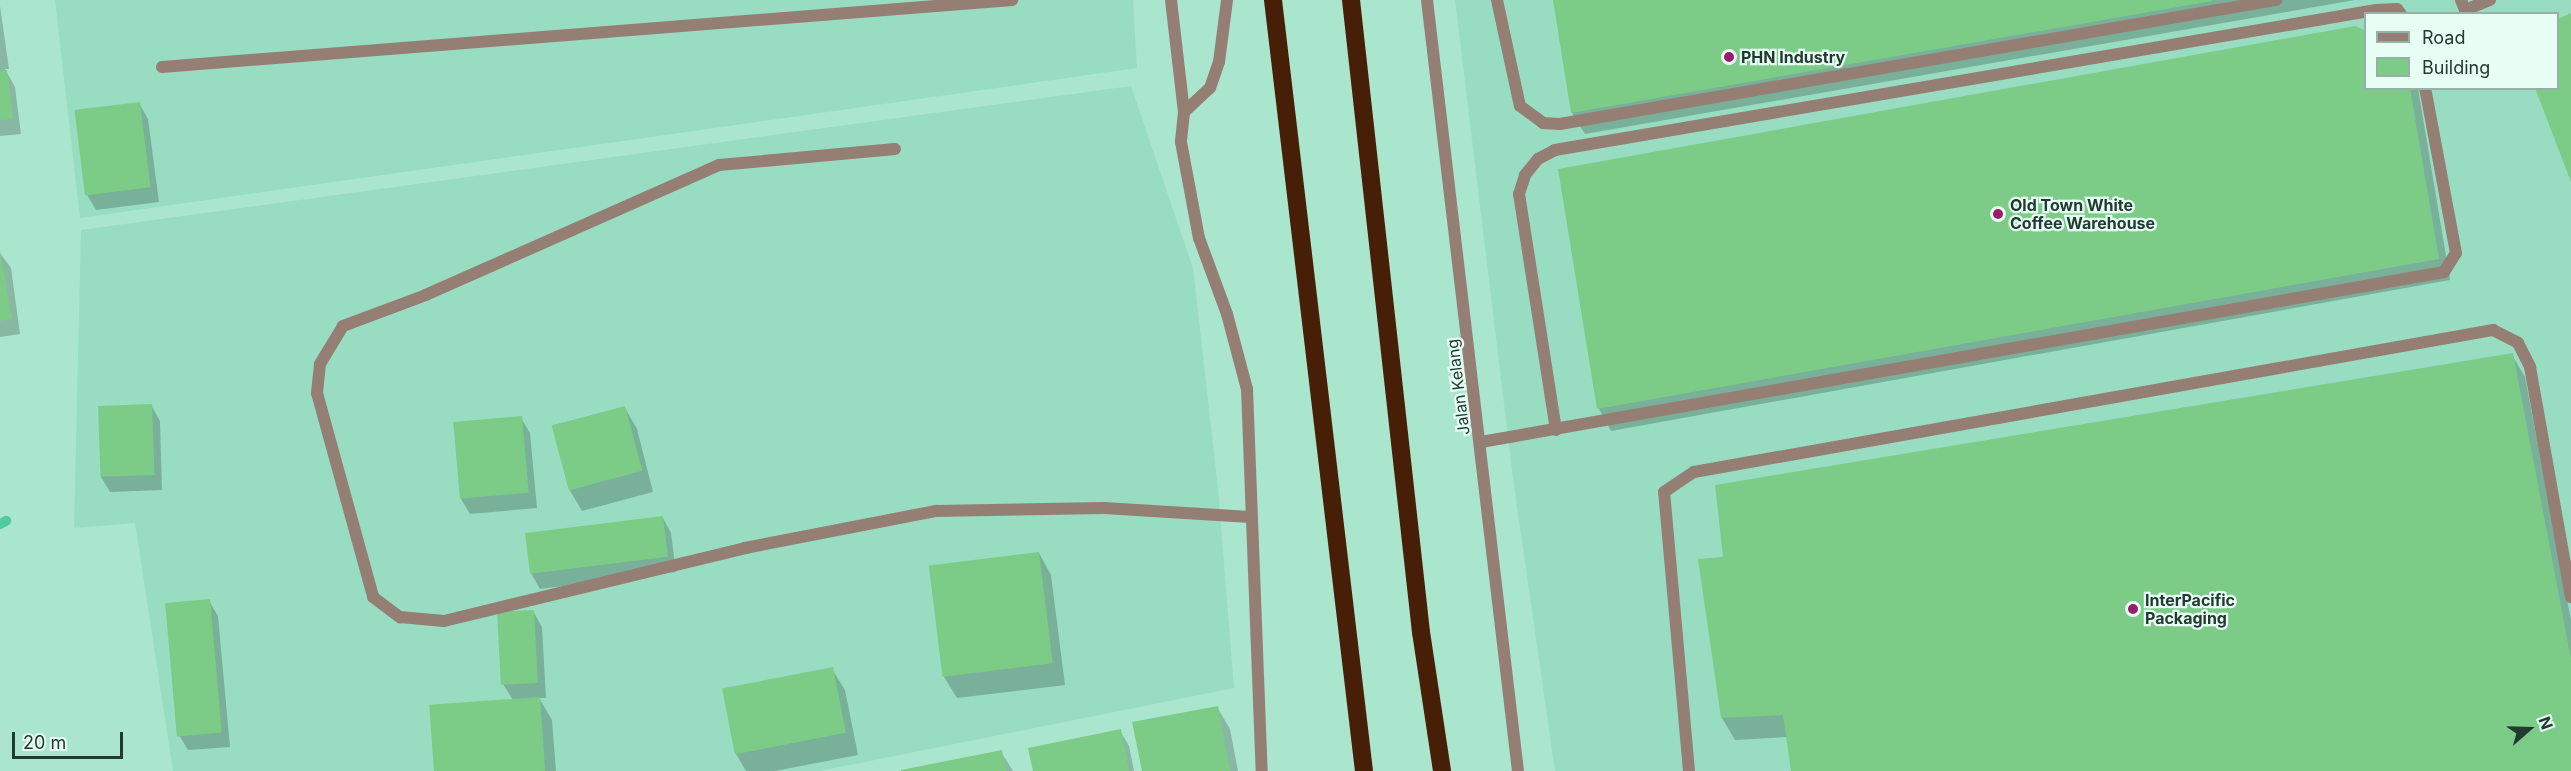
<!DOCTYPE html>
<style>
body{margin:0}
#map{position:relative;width:2571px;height:771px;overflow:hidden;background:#aae6cd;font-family:Inter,sans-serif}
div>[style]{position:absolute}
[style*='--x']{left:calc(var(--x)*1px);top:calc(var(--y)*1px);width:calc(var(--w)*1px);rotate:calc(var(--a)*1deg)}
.built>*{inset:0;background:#98ddc1}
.shadow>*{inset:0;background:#0003}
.stream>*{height:10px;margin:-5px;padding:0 5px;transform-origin:5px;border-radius:5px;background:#50cba1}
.building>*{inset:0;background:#7ccc87;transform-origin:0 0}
.service>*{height:12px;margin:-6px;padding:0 6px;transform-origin:6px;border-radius:6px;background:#957f74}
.minor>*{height:12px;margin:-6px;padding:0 6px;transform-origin:6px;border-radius:6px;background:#957f74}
.motorway>*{height:18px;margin:-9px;padding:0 9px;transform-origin:9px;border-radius:9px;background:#471f07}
.dots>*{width:16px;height:16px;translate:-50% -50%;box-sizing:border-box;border:3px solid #e7fef4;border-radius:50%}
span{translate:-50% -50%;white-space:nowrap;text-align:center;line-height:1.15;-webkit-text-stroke:4.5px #e7fef4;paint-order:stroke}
.poi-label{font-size:16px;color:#223a30;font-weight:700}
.left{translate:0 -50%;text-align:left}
.street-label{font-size:16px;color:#223a30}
.legend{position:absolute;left:2364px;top:12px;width:195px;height:78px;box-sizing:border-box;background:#e7fef4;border:2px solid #98b0a6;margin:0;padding:8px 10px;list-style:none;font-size:18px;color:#223a30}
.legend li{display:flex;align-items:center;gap:12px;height:30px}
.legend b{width:30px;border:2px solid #98b0a6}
.north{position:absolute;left:2499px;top:699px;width:60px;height:60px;-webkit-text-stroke:4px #e7fef4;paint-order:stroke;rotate:70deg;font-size:16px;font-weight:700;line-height:24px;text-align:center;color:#223a30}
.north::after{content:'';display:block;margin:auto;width:21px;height:27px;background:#223a30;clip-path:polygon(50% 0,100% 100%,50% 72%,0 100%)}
.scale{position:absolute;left:12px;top:732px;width:111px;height:27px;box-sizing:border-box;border:3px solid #223a30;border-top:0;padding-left:8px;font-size:18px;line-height:21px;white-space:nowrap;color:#223a30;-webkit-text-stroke:4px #e7fef4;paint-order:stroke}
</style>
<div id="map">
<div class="built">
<div style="clip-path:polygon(55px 0,1133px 0,1137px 68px,80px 218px)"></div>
<div style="clip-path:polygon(evenodd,1455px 0,2571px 0,2571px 771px,1555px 771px,1514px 486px,1455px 0,2366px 14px,2558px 14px,2558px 88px,2366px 88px,2366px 14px)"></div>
<div style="clip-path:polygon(1131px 86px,1193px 268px,1218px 488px,1234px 688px,820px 771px,173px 771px,135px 523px,74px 528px,81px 230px)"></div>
</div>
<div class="shadow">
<div style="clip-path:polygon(1555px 0,2355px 0,1585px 134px,1572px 113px)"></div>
<div style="clip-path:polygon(0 6px,9px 69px,5px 69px,15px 87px,21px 134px,0 136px)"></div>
<div style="clip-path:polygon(2571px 15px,2571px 178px,2558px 88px,2558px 20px)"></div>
<div style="clip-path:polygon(2366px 88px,2418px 88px,2450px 280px,1611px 431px,1599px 409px,1560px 171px)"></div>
<div style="clip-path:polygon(139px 103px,148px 119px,159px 202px,96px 210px,87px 195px)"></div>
<div style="clip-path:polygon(0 253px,11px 268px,20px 334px,0 337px)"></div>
<div style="clip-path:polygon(2512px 355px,2525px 377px,2571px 620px,2571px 771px,1792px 771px,1787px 737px,1735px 740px,1722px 718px,1725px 558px)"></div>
<div style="clip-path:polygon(151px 405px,160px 421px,162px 490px,110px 492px,101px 477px)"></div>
<div style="clip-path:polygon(625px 408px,637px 429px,653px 492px,582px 511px,569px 489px,553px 425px)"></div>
<div style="clip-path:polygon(521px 418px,530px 433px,537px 508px,470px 514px,461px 499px)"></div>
<div style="clip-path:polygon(663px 518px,671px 533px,676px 572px,540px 589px,531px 573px)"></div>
<div style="clip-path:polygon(1039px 553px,1051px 575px,1065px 685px,957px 698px,944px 677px)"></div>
<div style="clip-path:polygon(209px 601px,218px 616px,230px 747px,188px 750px,179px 735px)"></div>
<div style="clip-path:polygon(533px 611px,542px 627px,546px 698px,539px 698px,552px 720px,556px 771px,435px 771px,513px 700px,503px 684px)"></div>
<div style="clip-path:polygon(832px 669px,845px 690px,858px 755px,775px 771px,746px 771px,736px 754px)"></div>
<div style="clip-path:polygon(1217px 707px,1230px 729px,1238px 771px,1143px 771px)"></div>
<div style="clip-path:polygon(1120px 731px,1129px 746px,1134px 771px,1035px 771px)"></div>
<div style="clip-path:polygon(1001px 752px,1013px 771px,903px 771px)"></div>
</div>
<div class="stream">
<div style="--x:0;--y:524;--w:7;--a:-27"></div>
</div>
<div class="building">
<div style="clip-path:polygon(1553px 0,2212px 0,2212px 1px,1571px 113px)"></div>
<div style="clip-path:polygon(2571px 13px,2571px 182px,2535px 88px,2558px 88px,2558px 19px)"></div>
<div style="clip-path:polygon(2355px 26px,2366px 31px,2366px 88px,2410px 88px,2439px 259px,1597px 409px,1558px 169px)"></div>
<div style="clip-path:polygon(7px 70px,13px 119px,0 120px,0 71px)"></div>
<div style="left:140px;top:102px;width:86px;height:66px;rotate:83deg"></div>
<div style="clip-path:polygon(0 251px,12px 319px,0 321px)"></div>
<div style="clip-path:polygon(2513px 353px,2571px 659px,2571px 771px,1791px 771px,1783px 715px,1721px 718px,1698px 559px,1723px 557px,1715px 485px)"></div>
<div style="left:152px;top:404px;width:71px;height:54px;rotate:88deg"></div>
<div style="left:625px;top:406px;width:67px;height:76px;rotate:75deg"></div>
<div style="left:522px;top:416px;width:77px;height:69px;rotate:85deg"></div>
<div style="left:663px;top:516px;width:41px;height:139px;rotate:83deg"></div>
<div style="left:1039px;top:552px;width:112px;height:111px;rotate:83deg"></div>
<div style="left:210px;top:599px;width:134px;height:45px;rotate:85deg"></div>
<div style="left:534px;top:610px;width:73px;height:37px;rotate:87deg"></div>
<div style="left:833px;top:667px;width:67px;height:113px;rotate:79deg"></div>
<div style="left:540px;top:697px;width:74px;height:111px;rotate:86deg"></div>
<div style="clip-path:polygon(1218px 706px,1230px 771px,1142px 771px,1132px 722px)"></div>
<div style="clip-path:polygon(1121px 729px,1129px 771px,1033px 771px,1028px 748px)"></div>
<div style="clip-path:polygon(1002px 750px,1006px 771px,901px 771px,901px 770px)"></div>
</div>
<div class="service">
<div style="--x:1497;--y:0;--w:108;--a:77.8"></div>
<div style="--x:1520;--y:106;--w:29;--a:36"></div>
<div style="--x:1543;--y:123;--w:17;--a:3"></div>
<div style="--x:1560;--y:124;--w:727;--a:-9.83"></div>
<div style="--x:2461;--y:0;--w:11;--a:68"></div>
<div style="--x:2465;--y:10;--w:27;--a:-22"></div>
<div style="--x:162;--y:67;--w:853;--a:-4.51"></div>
<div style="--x:895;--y:149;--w:177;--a:174.8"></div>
<div style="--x:719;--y:165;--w:321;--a:156.1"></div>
<div style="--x:426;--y:295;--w:89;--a:159.5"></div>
<div style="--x:343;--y:326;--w:44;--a:121.2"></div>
<div style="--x:320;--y:364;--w:29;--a:96"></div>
<div style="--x:317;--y:393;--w:212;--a:74.6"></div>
<div style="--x:373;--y:597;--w:34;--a:37"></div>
<div style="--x:400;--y:617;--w:44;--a:5.2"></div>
<div style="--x:444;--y:621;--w:310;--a:-13.6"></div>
<div style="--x:745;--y:548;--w:195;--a:-11"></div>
<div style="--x:936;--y:511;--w:168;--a:-1"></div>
<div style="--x:1104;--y:508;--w:146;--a:3.5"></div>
<div style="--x:1556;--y:430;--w:239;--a:-98.9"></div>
<div style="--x:1519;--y:194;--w:20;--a:-72"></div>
<div style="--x:1525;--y:175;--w:21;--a:-51"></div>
<div style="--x:1538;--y:159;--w:19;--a:-28"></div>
<div style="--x:1555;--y:150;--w:833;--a:-9.68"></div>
<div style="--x:2376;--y:10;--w:21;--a:-3"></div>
<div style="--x:2397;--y:9;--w:6;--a:51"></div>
<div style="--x:1481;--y:442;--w:978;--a:-10.01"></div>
<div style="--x:2444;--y:272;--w:22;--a:-58"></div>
<div style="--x:2456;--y:253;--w:168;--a:-100.6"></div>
<div style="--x:1689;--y:771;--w:280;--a:-95.1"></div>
<div style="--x:1664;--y:492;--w:36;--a:-34"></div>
<div style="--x:1694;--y:472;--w:812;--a:-10.08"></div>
<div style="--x:2493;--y:330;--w:28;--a:27"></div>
<div style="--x:2518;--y:343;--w:27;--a:63"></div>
<div style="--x:2530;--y:367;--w:234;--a:79.9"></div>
</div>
<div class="minor">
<div style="--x:1171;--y:0;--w:113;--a:83.4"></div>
<div style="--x:1184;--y:112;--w:30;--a:96"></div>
<div style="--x:1181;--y:142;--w:98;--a:79.4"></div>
<div style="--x:1199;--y:238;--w:81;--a:69.8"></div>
<div style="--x:1227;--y:314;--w:78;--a:75.1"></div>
<div style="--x:1247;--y:389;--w:382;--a:87.8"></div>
<div style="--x:1427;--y:0;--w:776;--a:83.27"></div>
<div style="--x:1184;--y:112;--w:35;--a:-43"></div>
<div style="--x:1210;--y:88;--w:28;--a:-71"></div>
<div style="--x:1219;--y:62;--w:63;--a:-82.6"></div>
</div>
<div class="motorway">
<div style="--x:1273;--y:0;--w:776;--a:83.27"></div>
<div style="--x:1351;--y:0;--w:636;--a:83.68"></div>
<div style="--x:1421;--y:632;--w:141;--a:81.4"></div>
</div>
<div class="dots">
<div style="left:1729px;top:57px;background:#9d1b6e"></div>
<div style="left:1998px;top:214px;background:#9d1b6e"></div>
<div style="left:2133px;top:609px;background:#9d1b6e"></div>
</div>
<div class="poi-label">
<span class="left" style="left:1741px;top:57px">PHN Industry</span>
<span class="left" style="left:2010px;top:214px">Old Town White<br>Coffee Warehouse</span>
<span class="left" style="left:2145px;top:609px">InterPacific<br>Packaging</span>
</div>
<div class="street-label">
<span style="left:1458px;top:387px;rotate:-97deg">Jalan Kelang</span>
</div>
<ul class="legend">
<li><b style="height:8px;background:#957f74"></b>Road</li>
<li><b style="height:16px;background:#7ccc87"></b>Building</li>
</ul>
<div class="north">N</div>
<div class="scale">20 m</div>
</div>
